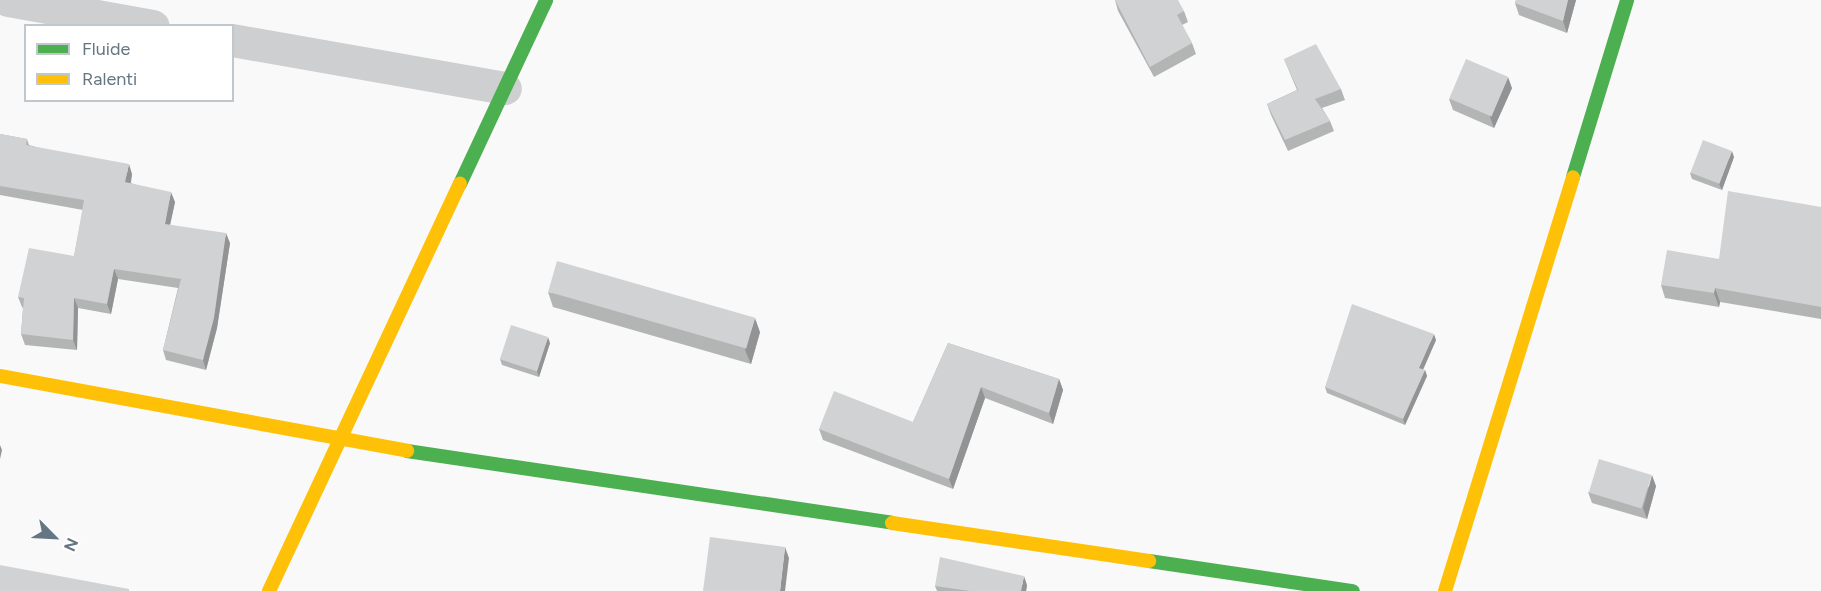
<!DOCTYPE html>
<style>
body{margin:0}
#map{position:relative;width:1821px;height:591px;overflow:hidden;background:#f9f9f9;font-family:Figtree,sans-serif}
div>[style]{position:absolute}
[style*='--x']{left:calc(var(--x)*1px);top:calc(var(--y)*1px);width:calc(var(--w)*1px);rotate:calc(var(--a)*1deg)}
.street>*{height:33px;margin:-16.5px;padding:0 16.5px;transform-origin:16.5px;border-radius:16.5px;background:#cecfd0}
.fast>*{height:14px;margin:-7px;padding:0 7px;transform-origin:7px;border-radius:7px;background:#4caf50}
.slow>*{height:14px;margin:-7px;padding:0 7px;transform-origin:7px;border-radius:7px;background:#ffc107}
.wall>*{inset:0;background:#b3b5b5}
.shaded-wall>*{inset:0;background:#929394}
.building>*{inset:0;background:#d0d2d3;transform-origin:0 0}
span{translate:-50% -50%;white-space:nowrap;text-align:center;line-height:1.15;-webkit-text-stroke:6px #fff;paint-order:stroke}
.legend{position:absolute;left:24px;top:24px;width:210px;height:78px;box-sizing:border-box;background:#fff;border:2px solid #c1c8cd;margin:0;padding:8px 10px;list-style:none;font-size:18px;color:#657683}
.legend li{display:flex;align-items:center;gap:12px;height:30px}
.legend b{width:30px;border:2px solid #c1c8cd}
.north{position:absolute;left:24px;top:507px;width:60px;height:60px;-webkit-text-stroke:4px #fff;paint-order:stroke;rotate:114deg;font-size:16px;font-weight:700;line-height:24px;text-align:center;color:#657683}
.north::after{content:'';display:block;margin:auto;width:21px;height:27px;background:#657683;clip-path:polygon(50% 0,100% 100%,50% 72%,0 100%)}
</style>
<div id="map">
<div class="street">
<div style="--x:8;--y:0;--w:147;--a:10.2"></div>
<div style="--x:232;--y:40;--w:277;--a:10"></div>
</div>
<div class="fast">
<div style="--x:1573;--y:177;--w:185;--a:-73"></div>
<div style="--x:460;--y:184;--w:203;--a:-64.9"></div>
<div style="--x:407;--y:451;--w:490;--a:8.4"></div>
<div style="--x:1149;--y:561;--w:206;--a:8.4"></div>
</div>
<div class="slow">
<div style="--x:0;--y:376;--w:414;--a:10.4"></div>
<div style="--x:892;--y:523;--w:260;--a:8.4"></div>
<div style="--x:269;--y:591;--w:450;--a:-64.9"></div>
<div style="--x:1445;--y:591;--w:433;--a:-72.8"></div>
</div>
<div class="wall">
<div style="clip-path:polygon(1115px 0,1184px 11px,1188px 22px,1182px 25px,1192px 43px,1196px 54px,1154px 77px,1118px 11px)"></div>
<div style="clip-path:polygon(1516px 0,1576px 0,1567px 33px,1519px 15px,1515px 3px)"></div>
<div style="clip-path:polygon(1284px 59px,1341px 89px,1345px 100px,1322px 108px,1330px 121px,1334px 131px,1288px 151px,1271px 115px,1267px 104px,1297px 90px)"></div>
<div style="clip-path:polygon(1512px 88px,1494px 128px,1453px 110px,1449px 99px)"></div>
<div style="clip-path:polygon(0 134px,27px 139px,29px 145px,132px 174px,131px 183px,175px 202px,170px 225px,230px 243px,217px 328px,206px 370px,166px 360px,163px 350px,178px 288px,118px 279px,111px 314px,78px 308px,77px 350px,25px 345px,21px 334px,23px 308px,22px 307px,18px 297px,74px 256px,83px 210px,0 195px)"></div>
<div style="clip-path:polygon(1734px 157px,1722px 190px,1692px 179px,1690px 173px)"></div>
<div style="clip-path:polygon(1821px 207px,1821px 319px,1720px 302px,1719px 307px,1665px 298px,1661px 285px,1719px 259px)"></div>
<div style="clip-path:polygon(548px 292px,760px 332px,751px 364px,553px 307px)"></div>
<div style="clip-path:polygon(1436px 340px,1423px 370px,1425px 370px,1427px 376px,1405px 425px,1327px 393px,1325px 387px)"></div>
<div style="clip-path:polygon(550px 343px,539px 377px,502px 365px,500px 359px)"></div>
<div style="clip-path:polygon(948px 343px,1059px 379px,1063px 390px,1053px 424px,985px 398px,953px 489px,823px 440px,819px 429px,913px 422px)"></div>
<div style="clip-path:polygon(1656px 486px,1647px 519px,1592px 503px,1588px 492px)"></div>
<div style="clip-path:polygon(1027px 585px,1026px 591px,937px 591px,935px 586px)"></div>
</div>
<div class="shaded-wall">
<div style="clip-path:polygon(1568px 0,1576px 0,1567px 33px,1563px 21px)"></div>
<div style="clip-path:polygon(1508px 77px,1512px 88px,1494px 128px,1490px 117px)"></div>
<div style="clip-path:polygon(1732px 151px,1734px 157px,1722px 190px,1719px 184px)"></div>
<div style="clip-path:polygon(129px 164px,132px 174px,129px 192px,125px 182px)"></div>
<div style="clip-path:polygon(171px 192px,175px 202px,168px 234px,165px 224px)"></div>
<div style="clip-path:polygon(226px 233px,230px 243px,217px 328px,206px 370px,203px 360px)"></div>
<div style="clip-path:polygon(114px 269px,118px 279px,111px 314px,107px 304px)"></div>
<div style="clip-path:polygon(1715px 288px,1720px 302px,1719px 307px,1714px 293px)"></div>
<div style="clip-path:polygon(74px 298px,78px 308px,77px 350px,73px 340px)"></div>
<div style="clip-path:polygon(755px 318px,760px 332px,751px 364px,745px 350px)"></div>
<div style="clip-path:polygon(1434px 334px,1436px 340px,1421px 374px,1419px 368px)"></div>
<div style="clip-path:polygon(548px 337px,550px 343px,539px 377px,537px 371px)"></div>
<div style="clip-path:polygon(1425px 370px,1427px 376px,1405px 425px,1403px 419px)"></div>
<div style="clip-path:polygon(1059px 379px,1063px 390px,1053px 424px,1049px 413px)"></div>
<div style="clip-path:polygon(981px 387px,985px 398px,953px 489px,949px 479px)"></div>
<div style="clip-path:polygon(0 445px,2px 450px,0 459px)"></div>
<div style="clip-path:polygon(1652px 475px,1656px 486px,1647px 519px,1643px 508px)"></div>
<div style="clip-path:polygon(785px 547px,789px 558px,785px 591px,780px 591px)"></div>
<div style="clip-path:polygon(1024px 576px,1027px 585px,1026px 591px,1021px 591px)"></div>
</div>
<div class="building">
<div style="clip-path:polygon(1115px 0,1178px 0,1184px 11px,1177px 15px,1192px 43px,1150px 67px)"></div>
<div style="clip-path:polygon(1516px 0,1568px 0,1563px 21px,1515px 3px)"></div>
<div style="clip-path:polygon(1316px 44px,1341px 89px,1315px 99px,1330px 121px,1285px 140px,1267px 104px,1298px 90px,1284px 59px)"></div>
<div style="left:1466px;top:59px;width:46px;height:43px;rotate:23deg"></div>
<div style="clip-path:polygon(0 134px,27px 139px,26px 145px,129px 164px,125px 182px,171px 192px,165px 224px,226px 233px,214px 318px,203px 360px,163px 350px,181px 279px,114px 269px,107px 304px,74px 298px,73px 340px,21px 334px,24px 298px,18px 297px,29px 248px,74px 256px,84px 200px,0 186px)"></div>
<div style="left:1703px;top:140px;width:31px;height:35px;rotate:21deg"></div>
<div style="clip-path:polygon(1728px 191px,1821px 207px,1821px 307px,1715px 288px,1714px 293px,1661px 285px,1667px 250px,1719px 259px)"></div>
<div style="left:557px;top:261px;width:206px;height:32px;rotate:16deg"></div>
<div style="clip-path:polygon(1352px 304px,1434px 334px,1419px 368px,1425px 370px,1403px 419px,1325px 387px)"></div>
<div style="left:511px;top:325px;width:39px;height:36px;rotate:18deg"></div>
<div style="clip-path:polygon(948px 343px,1059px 379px,1049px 413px,981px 387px,949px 479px,819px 429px,834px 391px,913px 422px)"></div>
<div style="left:1599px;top:459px;width:55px;height:35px;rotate:17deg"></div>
<div style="clip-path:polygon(710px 537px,785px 547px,780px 591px,703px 591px)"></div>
<div style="clip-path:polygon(940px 557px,1024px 576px,1021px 591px,970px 591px,935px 586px)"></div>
<div style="clip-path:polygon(0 565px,129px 589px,129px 591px,0 591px)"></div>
</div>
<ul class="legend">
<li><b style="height:8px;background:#4caf50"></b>Fluide</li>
<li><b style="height:8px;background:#ffc107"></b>Ralenti</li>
</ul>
<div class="north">N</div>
</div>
